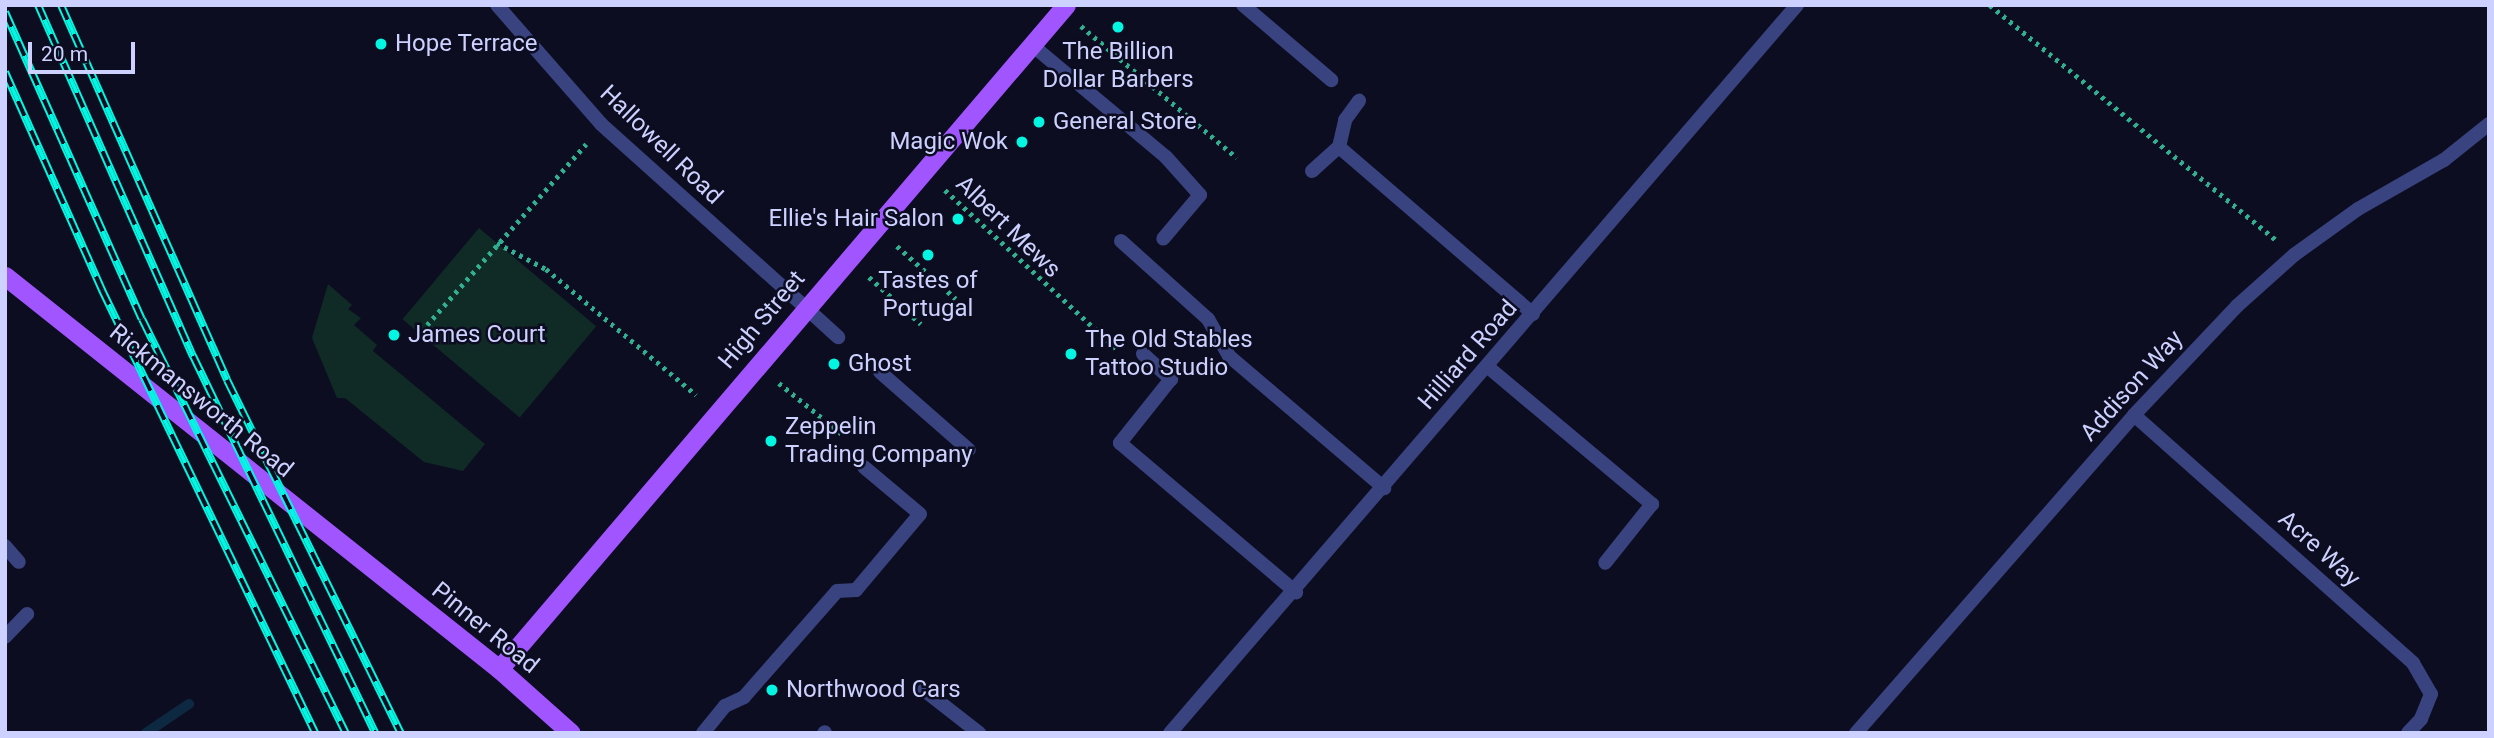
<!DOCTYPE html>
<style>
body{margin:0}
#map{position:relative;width:2494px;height:738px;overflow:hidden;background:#0d0d21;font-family:Roboto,sans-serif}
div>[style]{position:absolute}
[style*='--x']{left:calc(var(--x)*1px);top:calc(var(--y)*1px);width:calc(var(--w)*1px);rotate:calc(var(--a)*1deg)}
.green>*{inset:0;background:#102b25;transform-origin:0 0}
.stream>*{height:10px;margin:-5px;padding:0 5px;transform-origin:5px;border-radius:5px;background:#0c2941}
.path>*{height:4.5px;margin-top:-2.25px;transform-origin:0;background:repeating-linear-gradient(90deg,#2fb191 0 3.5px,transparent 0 8.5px)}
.service>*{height:14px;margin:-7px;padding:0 7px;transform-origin:7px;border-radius:7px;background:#38437f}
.minor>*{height:14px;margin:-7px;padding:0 7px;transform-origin:7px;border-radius:7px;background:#38437f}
.primary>*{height:19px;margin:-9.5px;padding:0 9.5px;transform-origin:9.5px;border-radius:9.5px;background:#a055fe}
.rail>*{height:8px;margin-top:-4px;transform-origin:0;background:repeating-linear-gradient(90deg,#0d0d21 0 16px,#02f6e1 0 32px);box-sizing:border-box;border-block:2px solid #02f6e1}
.dots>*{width:19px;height:19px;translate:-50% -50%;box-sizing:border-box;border:4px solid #0d0d21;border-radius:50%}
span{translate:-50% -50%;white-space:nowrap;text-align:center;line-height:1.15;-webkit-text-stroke:5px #0d0d21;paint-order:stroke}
.poi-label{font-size:24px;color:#cdd1ff}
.left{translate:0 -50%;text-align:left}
.right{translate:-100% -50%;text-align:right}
.street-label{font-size:24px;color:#cdd1ff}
.frame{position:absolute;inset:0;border:7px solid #cdd1ff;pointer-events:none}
.scale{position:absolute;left:28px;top:42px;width:107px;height:32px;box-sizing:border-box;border:4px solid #cdd1ff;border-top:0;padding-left:9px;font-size:21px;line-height:24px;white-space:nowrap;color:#cdd1ff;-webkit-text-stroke:5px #0d0d21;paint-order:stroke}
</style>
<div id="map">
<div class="green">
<div style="left:479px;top:228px;width:153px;height:119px;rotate:40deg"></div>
<div style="clip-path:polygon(328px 284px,352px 305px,348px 309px,361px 318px,354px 325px,377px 345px,373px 351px,485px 444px,463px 471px,424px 462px,345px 398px,337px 398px,312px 338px)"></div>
</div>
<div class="stream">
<div style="--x:146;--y:733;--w:52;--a:-34"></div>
</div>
<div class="path">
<div style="--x:1990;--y:5;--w:370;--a:39.4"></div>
<div style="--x:1081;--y:26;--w:204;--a:40.2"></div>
<div style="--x:945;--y:190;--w:236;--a:42.8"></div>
<div style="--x:497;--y:243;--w:55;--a:28"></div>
<div style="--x:546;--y:269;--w:196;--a:40"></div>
<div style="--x:897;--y:246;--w:79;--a:41.9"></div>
<div style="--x:869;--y:277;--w:70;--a:42.1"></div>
<div style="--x:427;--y:325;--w:241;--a:-48.7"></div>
<div style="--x:779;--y:383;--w:81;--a:39"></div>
</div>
<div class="service">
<div style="--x:1243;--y:5;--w:116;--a:40.4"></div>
<div style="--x:1032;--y:45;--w:175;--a:39.9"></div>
<div style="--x:1166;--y:157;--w:51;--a:48.2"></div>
<div style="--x:1200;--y:195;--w:57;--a:130.1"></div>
<div style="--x:1339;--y:147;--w:28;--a:-77"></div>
<div style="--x:1345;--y:120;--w:24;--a:-54"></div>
<div style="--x:1312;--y:171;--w:36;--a:-42"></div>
<div style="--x:1339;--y:147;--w:256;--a:40.7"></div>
<div style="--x:1121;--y:241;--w:117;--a:41.9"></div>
<div style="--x:1208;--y:319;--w:43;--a:60.4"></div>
<div style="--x:1229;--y:356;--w:204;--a:40.4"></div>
<div style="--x:805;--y:307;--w:45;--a:42.3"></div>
<div style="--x:1488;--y:367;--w:214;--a:39.9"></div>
<div style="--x:1652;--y:504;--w:75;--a:128.5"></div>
<div style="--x:880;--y:372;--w:118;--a:41.2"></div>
<div style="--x:924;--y:690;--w:70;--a:38"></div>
<div style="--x:703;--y:733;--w:35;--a:-51"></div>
<div style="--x:725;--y:706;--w:21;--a:-25"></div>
<div style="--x:744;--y:697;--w:141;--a:-48.7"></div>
<div style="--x:837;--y:591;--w:19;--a:-3"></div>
<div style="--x:856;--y:590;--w:99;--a:-49.9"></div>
<div style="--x:920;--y:514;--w:73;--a:-140"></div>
<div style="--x:824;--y:733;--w:1;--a:-45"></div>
</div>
<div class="minor">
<div style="--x:497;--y:5;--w:158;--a:48.8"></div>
<div style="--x:601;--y:124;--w:274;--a:41.9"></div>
<div style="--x:1143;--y:354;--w:38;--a:42"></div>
<div style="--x:1171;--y:379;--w:82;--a:128.6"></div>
<div style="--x:1120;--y:443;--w:231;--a:40.3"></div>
<div style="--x:2134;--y:415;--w:373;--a:41.6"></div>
<div style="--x:2413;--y:663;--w:36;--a:60"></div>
<div style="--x:2431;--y:694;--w:27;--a:112"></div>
<div style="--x:2421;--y:719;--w:19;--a:133"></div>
<div style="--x:5;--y:546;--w:21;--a:49"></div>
<div style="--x:5;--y:637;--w:32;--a:-46"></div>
<div style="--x:1170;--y:733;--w:961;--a:-49.26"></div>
<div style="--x:1856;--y:733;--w:422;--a:-48.8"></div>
<div style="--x:2134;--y:415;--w:150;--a:-46.6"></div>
<div style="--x:2237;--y:306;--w:76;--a:-41.8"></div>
<div style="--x:2294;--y:255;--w:79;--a:-35.7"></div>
<div style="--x:2358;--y:209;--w:99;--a:-29.7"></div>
<div style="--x:2444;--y:160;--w:58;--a:-38.7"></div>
</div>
<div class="primary">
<div style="--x:5;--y:276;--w:631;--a:38.5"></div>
<div style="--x:499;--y:669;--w:96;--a:41.6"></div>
<div style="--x:499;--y:669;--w:873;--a:-49.51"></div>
</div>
<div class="rail">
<div style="--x:38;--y:5;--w:384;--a:66.2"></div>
<div style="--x:193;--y:356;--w:419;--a:64.2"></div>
<div style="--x:61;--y:5;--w:410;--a:66.1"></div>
<div style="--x:227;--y:380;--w:394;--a:63.8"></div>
<div style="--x:5;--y:12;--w:336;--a:66"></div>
<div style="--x:142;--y:319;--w:462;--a:63.8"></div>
<div style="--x:5;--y:72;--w:239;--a:66"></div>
<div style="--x:102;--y:290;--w:492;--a:64.3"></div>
</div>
<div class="dots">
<div style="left:1118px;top:27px;background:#02f6e1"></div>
<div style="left:381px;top:44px;background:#02f6e1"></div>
<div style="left:1039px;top:122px;background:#02f6e1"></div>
<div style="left:1022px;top:142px;background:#02f6e1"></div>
<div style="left:958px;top:219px;background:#02f6e1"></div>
<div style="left:928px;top:255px;background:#02f6e1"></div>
<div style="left:394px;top:335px;background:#02f6e1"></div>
<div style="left:1071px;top:354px;background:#02f6e1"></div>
<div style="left:834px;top:364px;background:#02f6e1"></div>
<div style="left:771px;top:441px;background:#02f6e1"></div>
<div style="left:772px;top:690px;background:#02f6e1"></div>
</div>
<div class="poi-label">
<span class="left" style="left:395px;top:44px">Hope Terrace</span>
<span style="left:1118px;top:66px">The Billion<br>Dollar Barbers</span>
<span class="left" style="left:1053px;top:122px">General Store</span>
<span class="right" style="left:1008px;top:142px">Magic Wok</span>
<span class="right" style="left:944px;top:219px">Ellie's Hair Salon</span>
<span style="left:928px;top:295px">Tastes of<br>Portugal</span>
<span class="left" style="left:408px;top:335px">James Court</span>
<span class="left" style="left:1085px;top:354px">The Old Stables<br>Tattoo Studio</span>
<span class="left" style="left:848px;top:364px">Ghost</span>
<span class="left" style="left:785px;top:441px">Zeppelin<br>Trading Company</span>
<span class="left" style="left:786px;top:690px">Northwood Cars</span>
</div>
<div class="street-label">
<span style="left:661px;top:145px;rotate:44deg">Hallowell Road</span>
<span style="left:1008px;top:227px;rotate:44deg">Albert Mews</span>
<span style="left:762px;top:320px;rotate:-50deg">High Street</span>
<span style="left:1468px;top:355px;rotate:-49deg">Hilliard Road</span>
<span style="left:2132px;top:386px;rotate:-48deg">Addison Way</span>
<span style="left:201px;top:401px;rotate:39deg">Rickmansworth Road</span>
<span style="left:2319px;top:549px;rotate:42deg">Acre Way</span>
<span style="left:485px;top:628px;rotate:39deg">Pinner Road</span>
</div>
<div class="frame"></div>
<div class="scale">20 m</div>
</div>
